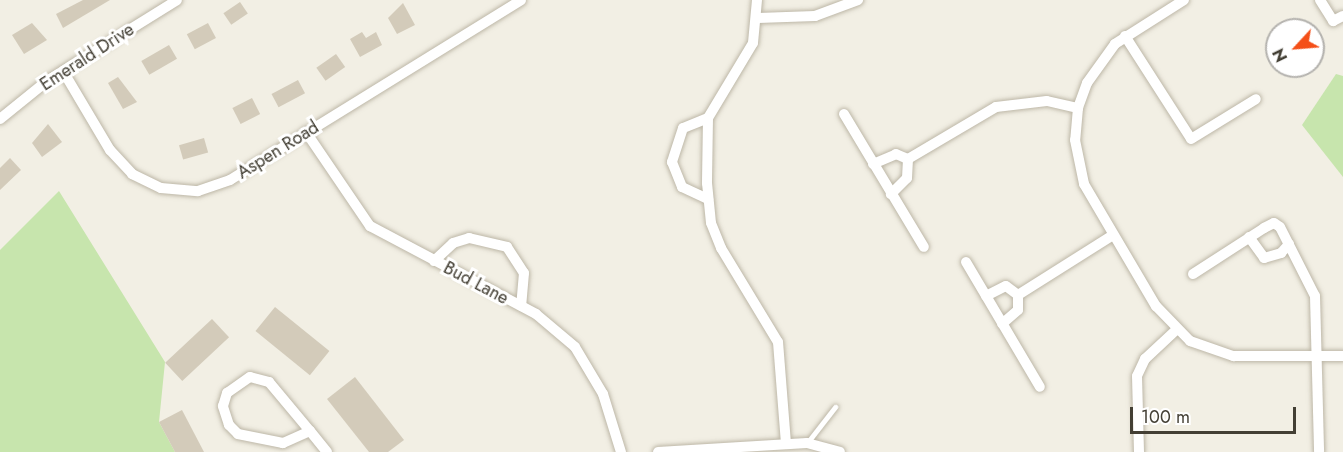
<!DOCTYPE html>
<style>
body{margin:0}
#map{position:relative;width:1343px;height:452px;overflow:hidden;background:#f2efe4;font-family:Jost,sans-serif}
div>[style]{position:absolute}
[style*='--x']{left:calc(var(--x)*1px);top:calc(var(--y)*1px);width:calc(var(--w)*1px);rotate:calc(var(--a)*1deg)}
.green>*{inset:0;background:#c7e5ad}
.building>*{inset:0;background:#d3cbba;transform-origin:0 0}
.roads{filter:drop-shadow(0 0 2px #bdb7a7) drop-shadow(0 0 2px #bdb7a7)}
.lane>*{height:5px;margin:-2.5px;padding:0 2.5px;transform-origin:2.5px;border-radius:2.5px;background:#fff}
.street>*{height:10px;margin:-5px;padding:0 5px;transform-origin:5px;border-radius:5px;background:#fff}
span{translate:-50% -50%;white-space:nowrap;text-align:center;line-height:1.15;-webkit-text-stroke:6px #fff;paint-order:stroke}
.street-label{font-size:18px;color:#433f34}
.north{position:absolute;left:1265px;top:18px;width:60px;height:60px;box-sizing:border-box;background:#fff;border:2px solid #b4b2ae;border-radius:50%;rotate:244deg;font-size:16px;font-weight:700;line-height:24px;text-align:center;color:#433f34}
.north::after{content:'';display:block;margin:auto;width:21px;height:27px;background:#f44f18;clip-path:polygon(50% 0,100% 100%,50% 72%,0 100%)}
.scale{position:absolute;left:1130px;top:407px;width:166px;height:27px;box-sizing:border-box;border:3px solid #433f34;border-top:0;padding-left:8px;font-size:18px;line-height:21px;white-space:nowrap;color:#433f34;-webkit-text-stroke:4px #fff;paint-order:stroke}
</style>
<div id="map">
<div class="green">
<div style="clip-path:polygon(1336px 74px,1343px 76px,1343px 177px,1302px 125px)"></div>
<div style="clip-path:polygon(59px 191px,165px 362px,159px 422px,175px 452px,0 452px,0 250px)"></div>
</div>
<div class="building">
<div style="clip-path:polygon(83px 0,110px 0,63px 28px,56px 14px)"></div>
<div style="left:240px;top:2px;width:14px;height:20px;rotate:56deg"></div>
<div style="clip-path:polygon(403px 3px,415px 25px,397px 34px,388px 18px)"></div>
<div style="clip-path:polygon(32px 23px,47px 40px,24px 54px,12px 35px)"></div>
<div style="left:208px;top:23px;width:17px;height:24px;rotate:62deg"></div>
<div style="clip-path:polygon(362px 32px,366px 38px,376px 32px,382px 45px,360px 57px,350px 39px)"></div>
<div style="left:169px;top:45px;width:16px;height:32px;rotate:60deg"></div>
<div style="left:336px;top:54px;width:16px;height:24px;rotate:55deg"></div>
<div style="clip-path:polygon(118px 77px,137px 102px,123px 109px,108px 83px)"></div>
<div style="left:298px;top:80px;width:15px;height:30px;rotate:62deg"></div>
<div style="left:252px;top:98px;width:18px;height:22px;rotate:63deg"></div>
<div style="clip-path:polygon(48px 124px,62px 142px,42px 157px,32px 143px)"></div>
<div style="left:204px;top:138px;width:15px;height:26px;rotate:74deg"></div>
<div style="clip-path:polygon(10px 158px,21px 170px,0 190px,0 168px)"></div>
<div style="left:275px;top:307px;width:70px;height:31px;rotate:39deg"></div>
<div style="left:212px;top:319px;width:25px;height:64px;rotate:47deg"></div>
<div style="clip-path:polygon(355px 377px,404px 440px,388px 452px,369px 452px,327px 399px)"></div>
<div style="clip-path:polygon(182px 410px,204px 452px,175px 452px,159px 422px)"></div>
</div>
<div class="roads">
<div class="lane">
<div style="--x:807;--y:443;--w:46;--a:-52.1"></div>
</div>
<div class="street">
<div style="--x:757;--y:0;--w:43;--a:95.3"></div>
<div style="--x:753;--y:43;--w:87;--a:121"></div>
<div style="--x:708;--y:118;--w:65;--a:90.9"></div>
<div style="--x:707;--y:183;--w:40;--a:84.3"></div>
<div style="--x:711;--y:223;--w:27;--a:68"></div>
<div style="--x:721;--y:248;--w:110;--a:58.8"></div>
<div style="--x:778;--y:342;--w:101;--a:85.5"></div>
<div style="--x:1184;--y:0;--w:82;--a:147.5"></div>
<div style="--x:1115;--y:44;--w:48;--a:125.7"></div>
<div style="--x:1087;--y:83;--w:27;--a:110"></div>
<div style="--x:1078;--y:108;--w:32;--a:95"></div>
<div style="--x:1075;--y:140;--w:45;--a:78.4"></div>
<div style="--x:1084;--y:184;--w:142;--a:59.5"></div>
<div style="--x:1156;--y:306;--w:49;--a:45.8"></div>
<div style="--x:1190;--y:341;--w:46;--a:19.2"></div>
<div style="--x:1233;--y:356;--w:110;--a:0"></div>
<div style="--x:1320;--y:0;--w:25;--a:58"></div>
<div style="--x:1333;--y:21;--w:11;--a:-27"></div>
<div style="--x:758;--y:18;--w:57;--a:-2"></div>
<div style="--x:815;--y:16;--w:46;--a:-20.4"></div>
<div style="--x:1125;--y:36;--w:122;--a:57.3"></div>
<div style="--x:1191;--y:139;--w:76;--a:-31.6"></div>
<div style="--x:63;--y:71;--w:92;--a:59.3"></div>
<div style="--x:110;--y:150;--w:33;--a:47"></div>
<div style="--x:132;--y:174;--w:32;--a:26"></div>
<div style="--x:161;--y:188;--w:37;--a:5"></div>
<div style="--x:198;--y:191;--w:34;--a:-19"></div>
<div style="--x:230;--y:180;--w:342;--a:-31.7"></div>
<div style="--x:844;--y:114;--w:155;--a:59"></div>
<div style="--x:708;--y:118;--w:27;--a:158"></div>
<div style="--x:683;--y:128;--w:36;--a:108"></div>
<div style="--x:672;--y:162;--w:27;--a:68"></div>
<div style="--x:682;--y:187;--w:29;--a:25"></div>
<div style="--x:0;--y:119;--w:60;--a:-39"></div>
<div style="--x:47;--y:81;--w:153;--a:-31.9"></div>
<div style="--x:306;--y:132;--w:114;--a:55.8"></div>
<div style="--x:370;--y:226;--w:188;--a:27.9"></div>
<div style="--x:536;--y:314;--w:51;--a:40.2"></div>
<div style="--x:575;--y:347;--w:55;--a:59.2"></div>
<div style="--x:603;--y:394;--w:61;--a:72.8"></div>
<div style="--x:908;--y:159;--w:102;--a:-30.6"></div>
<div style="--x:996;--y:107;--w:51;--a:-6.7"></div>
<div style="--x:1047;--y:101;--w:32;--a:13"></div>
<div style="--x:873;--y:164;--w:25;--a:-23"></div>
<div style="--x:896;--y:154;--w:13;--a:23"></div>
<div style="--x:908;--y:159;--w:19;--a:93"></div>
<div style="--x:907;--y:178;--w:23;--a:135"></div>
<div style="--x:1249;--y:237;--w:26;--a:54"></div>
<div style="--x:1264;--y:258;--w:18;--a:-16"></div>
<div style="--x:1281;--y:253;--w:12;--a:-48"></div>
<div style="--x:434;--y:261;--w:26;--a:-43"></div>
<div style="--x:453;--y:243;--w:17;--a:-17"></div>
<div style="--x:469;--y:238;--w:39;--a:13"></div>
<div style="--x:507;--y:247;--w:31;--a:57"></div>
<div style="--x:524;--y:273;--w:33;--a:95"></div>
<div style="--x:966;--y:262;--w:145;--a:59.4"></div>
<div style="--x:1193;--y:274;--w:85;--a:-32.9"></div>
<div style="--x:1264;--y:228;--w:11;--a:-27"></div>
<div style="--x:1274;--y:223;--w:7;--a:34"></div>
<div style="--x:1280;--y:227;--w:77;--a:63.1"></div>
<div style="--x:1315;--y:296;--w:156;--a:88.5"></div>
<div style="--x:1018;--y:295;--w:112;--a:-32.3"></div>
<div style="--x:986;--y:296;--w:22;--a:-27"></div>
<div style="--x:1006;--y:286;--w:15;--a:37"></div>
<div style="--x:1018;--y:295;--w:15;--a:90"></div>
<div style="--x:1018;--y:310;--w:21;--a:139"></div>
<div style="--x:250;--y:377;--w:20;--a:15"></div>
<div style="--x:269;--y:382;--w:64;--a:50.1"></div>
<div style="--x:310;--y:431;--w:30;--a:156"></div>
<div style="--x:283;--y:443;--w:46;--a:-168.7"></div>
<div style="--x:238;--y:434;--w:13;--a:-135"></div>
<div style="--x:229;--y:425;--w:20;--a:-108"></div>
<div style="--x:223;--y:406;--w:14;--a:-73"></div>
<div style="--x:227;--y:393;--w:28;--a:-35"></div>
<div style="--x:310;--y:431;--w:27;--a:51"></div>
<div style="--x:658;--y:452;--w:149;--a:-3.5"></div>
<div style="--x:807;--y:443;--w:34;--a:15"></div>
<div style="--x:1139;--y:452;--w:76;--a:-91.5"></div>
<div style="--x:1137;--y:376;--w:19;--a:-65"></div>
<div style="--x:1145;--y:359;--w:42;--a:-43.1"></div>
</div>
</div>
<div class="street-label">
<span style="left:87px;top:57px;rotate:-33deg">Emerald Drive</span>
<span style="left:278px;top:150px;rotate:-32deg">Aspen Road</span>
<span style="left:476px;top:283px;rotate:28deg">Bud Lane</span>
</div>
<div class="north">N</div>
<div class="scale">100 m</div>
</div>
